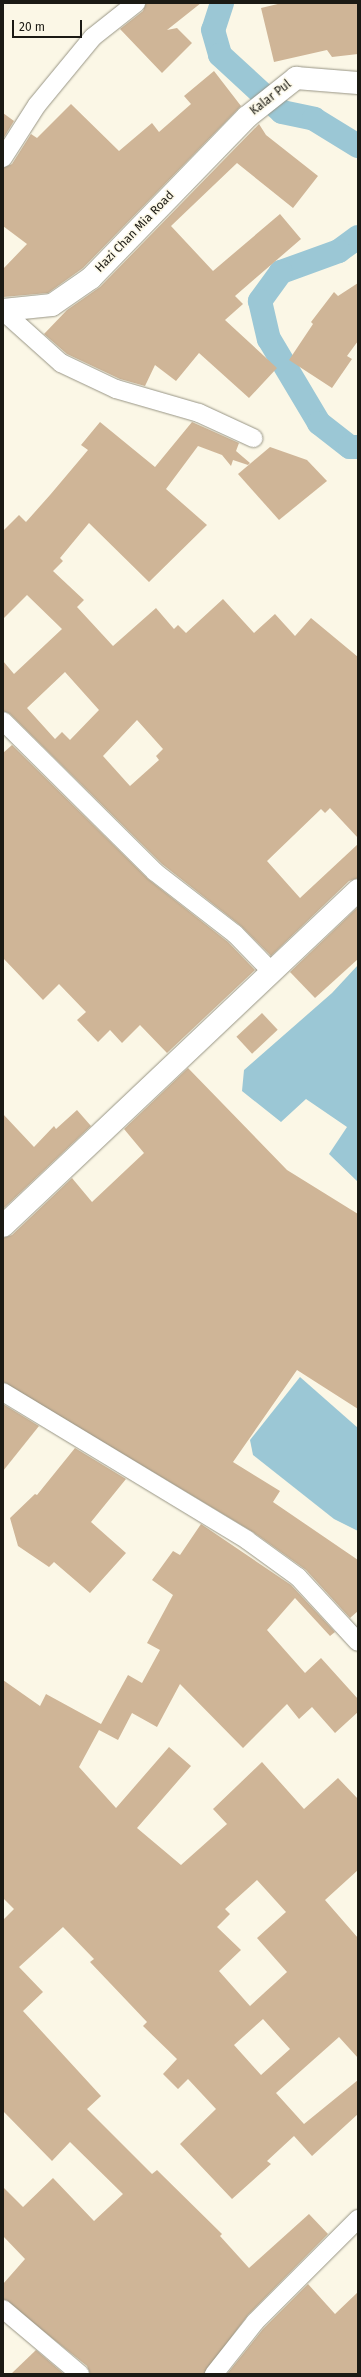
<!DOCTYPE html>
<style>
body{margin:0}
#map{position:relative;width:361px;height:2377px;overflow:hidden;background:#fbf7e6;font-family:"Fira Sans",sans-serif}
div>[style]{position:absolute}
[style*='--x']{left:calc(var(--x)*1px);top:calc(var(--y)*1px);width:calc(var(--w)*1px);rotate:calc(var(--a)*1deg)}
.water>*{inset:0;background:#9bc7d5}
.canal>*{height:24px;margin:-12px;padding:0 12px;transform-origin:12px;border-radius:12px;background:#9bc7d5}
.building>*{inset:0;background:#cfb597;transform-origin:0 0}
.roads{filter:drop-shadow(0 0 1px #989585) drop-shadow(0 0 1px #989585)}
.street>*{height:18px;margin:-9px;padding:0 9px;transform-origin:9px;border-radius:9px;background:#fff}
.secondary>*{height:22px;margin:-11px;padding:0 11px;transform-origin:11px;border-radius:11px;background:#fff}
span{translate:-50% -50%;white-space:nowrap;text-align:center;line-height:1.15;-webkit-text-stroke:3px #fbf7e6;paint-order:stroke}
.street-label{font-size:12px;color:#1b1a14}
.frame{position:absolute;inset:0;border:4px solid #1b1a14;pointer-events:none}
.scale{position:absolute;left:12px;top:20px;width:70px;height:18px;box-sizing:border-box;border:2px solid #1b1a14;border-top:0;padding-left:5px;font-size:12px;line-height:14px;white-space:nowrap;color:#1b1a14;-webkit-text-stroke:3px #fbf7e6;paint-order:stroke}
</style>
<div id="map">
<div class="water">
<div style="clip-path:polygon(358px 965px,358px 1182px,329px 1154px,347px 1127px,306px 1099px,281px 1122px,242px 1091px,244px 1070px,332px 993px)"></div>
<div style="clip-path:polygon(300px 1377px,358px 1428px,358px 1531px,334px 1519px,253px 1455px,250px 1440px)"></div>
</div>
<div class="canal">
<div style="--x:222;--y:3;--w:28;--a:108"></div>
<div style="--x:213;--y:30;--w:26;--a:74"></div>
<div style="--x:220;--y:55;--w:84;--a:42.6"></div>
<div style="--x:282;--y:112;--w:33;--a:12"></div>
<div style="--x:314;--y:119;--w:52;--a:31.5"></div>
<div style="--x:358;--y:237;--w:24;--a:144"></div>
<div style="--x:339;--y:251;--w:62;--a:160.1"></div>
<div style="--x:281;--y:272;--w:36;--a:126"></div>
<div style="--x:260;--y:301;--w:39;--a:77"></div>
<div style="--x:269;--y:339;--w:98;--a:59.2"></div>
<div style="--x:319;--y:423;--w:39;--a:38"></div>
<div style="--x:350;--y:447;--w:8;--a:0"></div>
</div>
<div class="building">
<div style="clip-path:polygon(146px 3px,201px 3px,167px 30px,177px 28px,192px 43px,162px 73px,120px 29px,143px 11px)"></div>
<div style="clip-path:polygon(282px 3px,358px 3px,358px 54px,332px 57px,327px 50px,274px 62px,261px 8px)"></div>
<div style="clip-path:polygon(214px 71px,241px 106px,83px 268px,48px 293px,3px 297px,3px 269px,27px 244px,3px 226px,3px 168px,12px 164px,31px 134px,37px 138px,71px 104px,119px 151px,152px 123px,159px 132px,191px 104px,184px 96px)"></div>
<div style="clip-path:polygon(3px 113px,14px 121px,3px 139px)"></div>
<div style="clip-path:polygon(259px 124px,266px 135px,318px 176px,293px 208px,237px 163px,171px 226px,213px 271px,280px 214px,301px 239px,235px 296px,243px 304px,225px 320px,277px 368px,249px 398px,199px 353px,176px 381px,155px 365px,145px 386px,120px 379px,67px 354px,44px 334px,67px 310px,100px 287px)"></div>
<div style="clip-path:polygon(358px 283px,358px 341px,347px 356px,352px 359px,332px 388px,289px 360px,313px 324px,311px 322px,334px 292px,338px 296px)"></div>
<div style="clip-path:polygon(evenodd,100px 422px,155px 467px,192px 422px,239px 443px,236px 451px,250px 463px,248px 465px,233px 460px,231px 466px,222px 455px,198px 446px,166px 489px,207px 525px,149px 582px,89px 523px,60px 558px,63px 561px,53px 571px,84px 600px,77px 607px,113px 646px,156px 608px,174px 629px,178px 625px,186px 633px,223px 599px,254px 633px,275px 614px,295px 636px,311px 618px,358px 657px,358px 838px,330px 808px,325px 813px,321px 809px,267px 861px,300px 898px,358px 844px,358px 878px,349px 881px,271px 956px,241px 926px,162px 864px,10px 714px,3px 711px,3px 661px,14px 674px,62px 629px,27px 595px,3px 619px,3px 531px,19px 515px,26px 522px,50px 495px,88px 450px,81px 445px,100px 422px,65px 672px,99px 710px,70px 740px,62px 732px,55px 739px,27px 708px,65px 672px,100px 422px,137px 720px,163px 749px,156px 756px,159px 760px,130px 786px,103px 756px,137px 720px)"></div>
<div style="clip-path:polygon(270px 447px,307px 460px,327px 481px,279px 520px,238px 474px)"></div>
<div style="clip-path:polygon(12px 745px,148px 879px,228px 942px,255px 970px,167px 1053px,140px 1025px,122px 1043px,110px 1030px,98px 1042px,77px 1020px,86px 1012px,59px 984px,43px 1000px,3px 958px,3px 753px)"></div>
<div style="clip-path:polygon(358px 907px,358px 959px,315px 998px,290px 972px)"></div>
<div style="left:262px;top:1013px;width:23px;height:35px;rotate:47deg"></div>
<div style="clip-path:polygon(188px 1068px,287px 1170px,358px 1214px,358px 1409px,297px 1370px,233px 1462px,280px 1491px,273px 1502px,358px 1560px,358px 1611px,350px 1618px,306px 1570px,253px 1532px,3px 1382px,3px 1238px,12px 1235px,72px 1178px,92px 1202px,144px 1153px,124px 1129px)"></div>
<div style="clip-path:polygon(77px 1110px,91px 1126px,3px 1209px,3px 1114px,34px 1147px,54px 1126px,56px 1129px)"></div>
<div style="clip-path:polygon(3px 1404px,39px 1426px,3px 1471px)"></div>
<div style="clip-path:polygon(75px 1448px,126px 1479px,91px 1522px,126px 1553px,90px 1593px,54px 1562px,49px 1567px,18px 1546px,10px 1518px,35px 1494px,37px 1495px)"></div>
<div style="clip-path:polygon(evenodd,201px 1524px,291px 1585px,335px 1632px,330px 1636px,295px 1598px,267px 1630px,305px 1673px,321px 1658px,358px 1699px,358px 1712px,335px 1733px,312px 1707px,299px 1719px,287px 1704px,243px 1748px,180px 1684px,157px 1727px,132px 1713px,118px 1740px,99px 1730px,79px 1767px,116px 1808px,169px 1747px,191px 1766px,137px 1828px,181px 1865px,227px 1824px,213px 1809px,262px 1762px,304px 1809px,338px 1778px,358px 1799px,358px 1870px,325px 1900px,358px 1938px,358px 2058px,339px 2037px,276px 2093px,304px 2124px,358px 2080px,358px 2114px,312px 2156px,294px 2136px,267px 2161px,271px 2164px,232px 2199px,180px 2144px,216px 2109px,188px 2079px,178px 2089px,163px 2074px,177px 2059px,143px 2026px,147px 2022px,90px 1962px,94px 1959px,63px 1927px,19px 1967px,43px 1992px,23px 2011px,101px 2096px,87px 2109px,152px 2174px,157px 2170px,222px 2234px,220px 2236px,249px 2268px,309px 2214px,328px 2234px,248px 2315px,204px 2374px,90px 2374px,87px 2366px,3px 2299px,3px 2284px,25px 2259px,3px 2236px,3px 2187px,23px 2207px,53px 2178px,94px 2221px,123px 2194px,70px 2142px,52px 2161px,3px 2111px,3px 1920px,14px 1909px,3px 1898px,3px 1680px,40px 1706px,46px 1694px,101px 1724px,128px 1675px,142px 1683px,160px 1650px,147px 1643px,173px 1595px,152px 1580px,173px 1551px,180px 1555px,201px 1524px,257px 1880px,286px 1912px,257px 1938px,287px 1972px,250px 2006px,219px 1971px,241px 1950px,217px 1927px,230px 1914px,225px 1909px,257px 1880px,201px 1524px,263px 2019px,290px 2049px,261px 2075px,234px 2045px,263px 2019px)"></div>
<div style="clip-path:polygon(308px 2284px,335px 2314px,358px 2292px,358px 2374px,227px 2374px,263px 2329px)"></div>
<div style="clip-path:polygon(36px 2350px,64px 2374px,11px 2374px)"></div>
</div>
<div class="roads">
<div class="street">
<div style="--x:3;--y:158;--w:63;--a:-57.3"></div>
<div style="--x:37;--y:105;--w:88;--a:-50.5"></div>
<div style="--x:93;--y:37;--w:55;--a:-38.3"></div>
<div style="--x:3;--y:311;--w:78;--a:41.9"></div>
<div style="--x:61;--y:363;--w:61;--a:25.3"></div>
<div style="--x:116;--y:389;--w:86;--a:16.1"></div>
<div style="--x:199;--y:413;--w:60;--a:24.8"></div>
<div style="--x:3;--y:721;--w:214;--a:44.8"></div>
<div style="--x:155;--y:872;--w:101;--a:37.8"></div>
<div style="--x:235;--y:934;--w:53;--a:45.8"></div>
<div style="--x:3;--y:1392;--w:285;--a:31.2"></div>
<div style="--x:247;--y:1540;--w:63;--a:36"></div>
<div style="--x:298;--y:1577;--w:88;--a:47.3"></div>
<div style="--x:3;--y:2309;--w:101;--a:40.2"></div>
<div style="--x:214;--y:2374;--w:66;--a:-51.7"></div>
<div style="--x:255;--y:2322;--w:146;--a:-45"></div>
</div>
<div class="secondary">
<div style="--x:3;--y:310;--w:49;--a:-5.8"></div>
<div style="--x:52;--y:305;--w:47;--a:-34.7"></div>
<div style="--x:91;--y:278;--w:224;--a:-45.9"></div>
<div style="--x:247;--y:117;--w:63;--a:-38.5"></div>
<div style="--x:296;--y:78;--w:62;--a:4.6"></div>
<div style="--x:3;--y:1226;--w:489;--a:-43.4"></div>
</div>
</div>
<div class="street-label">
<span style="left:271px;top:98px;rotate:-38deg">Kalar Pul</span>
<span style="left:135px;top:232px;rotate:-46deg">Hazi Chan Mia Road</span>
</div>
<div class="frame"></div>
<div class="scale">20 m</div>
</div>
